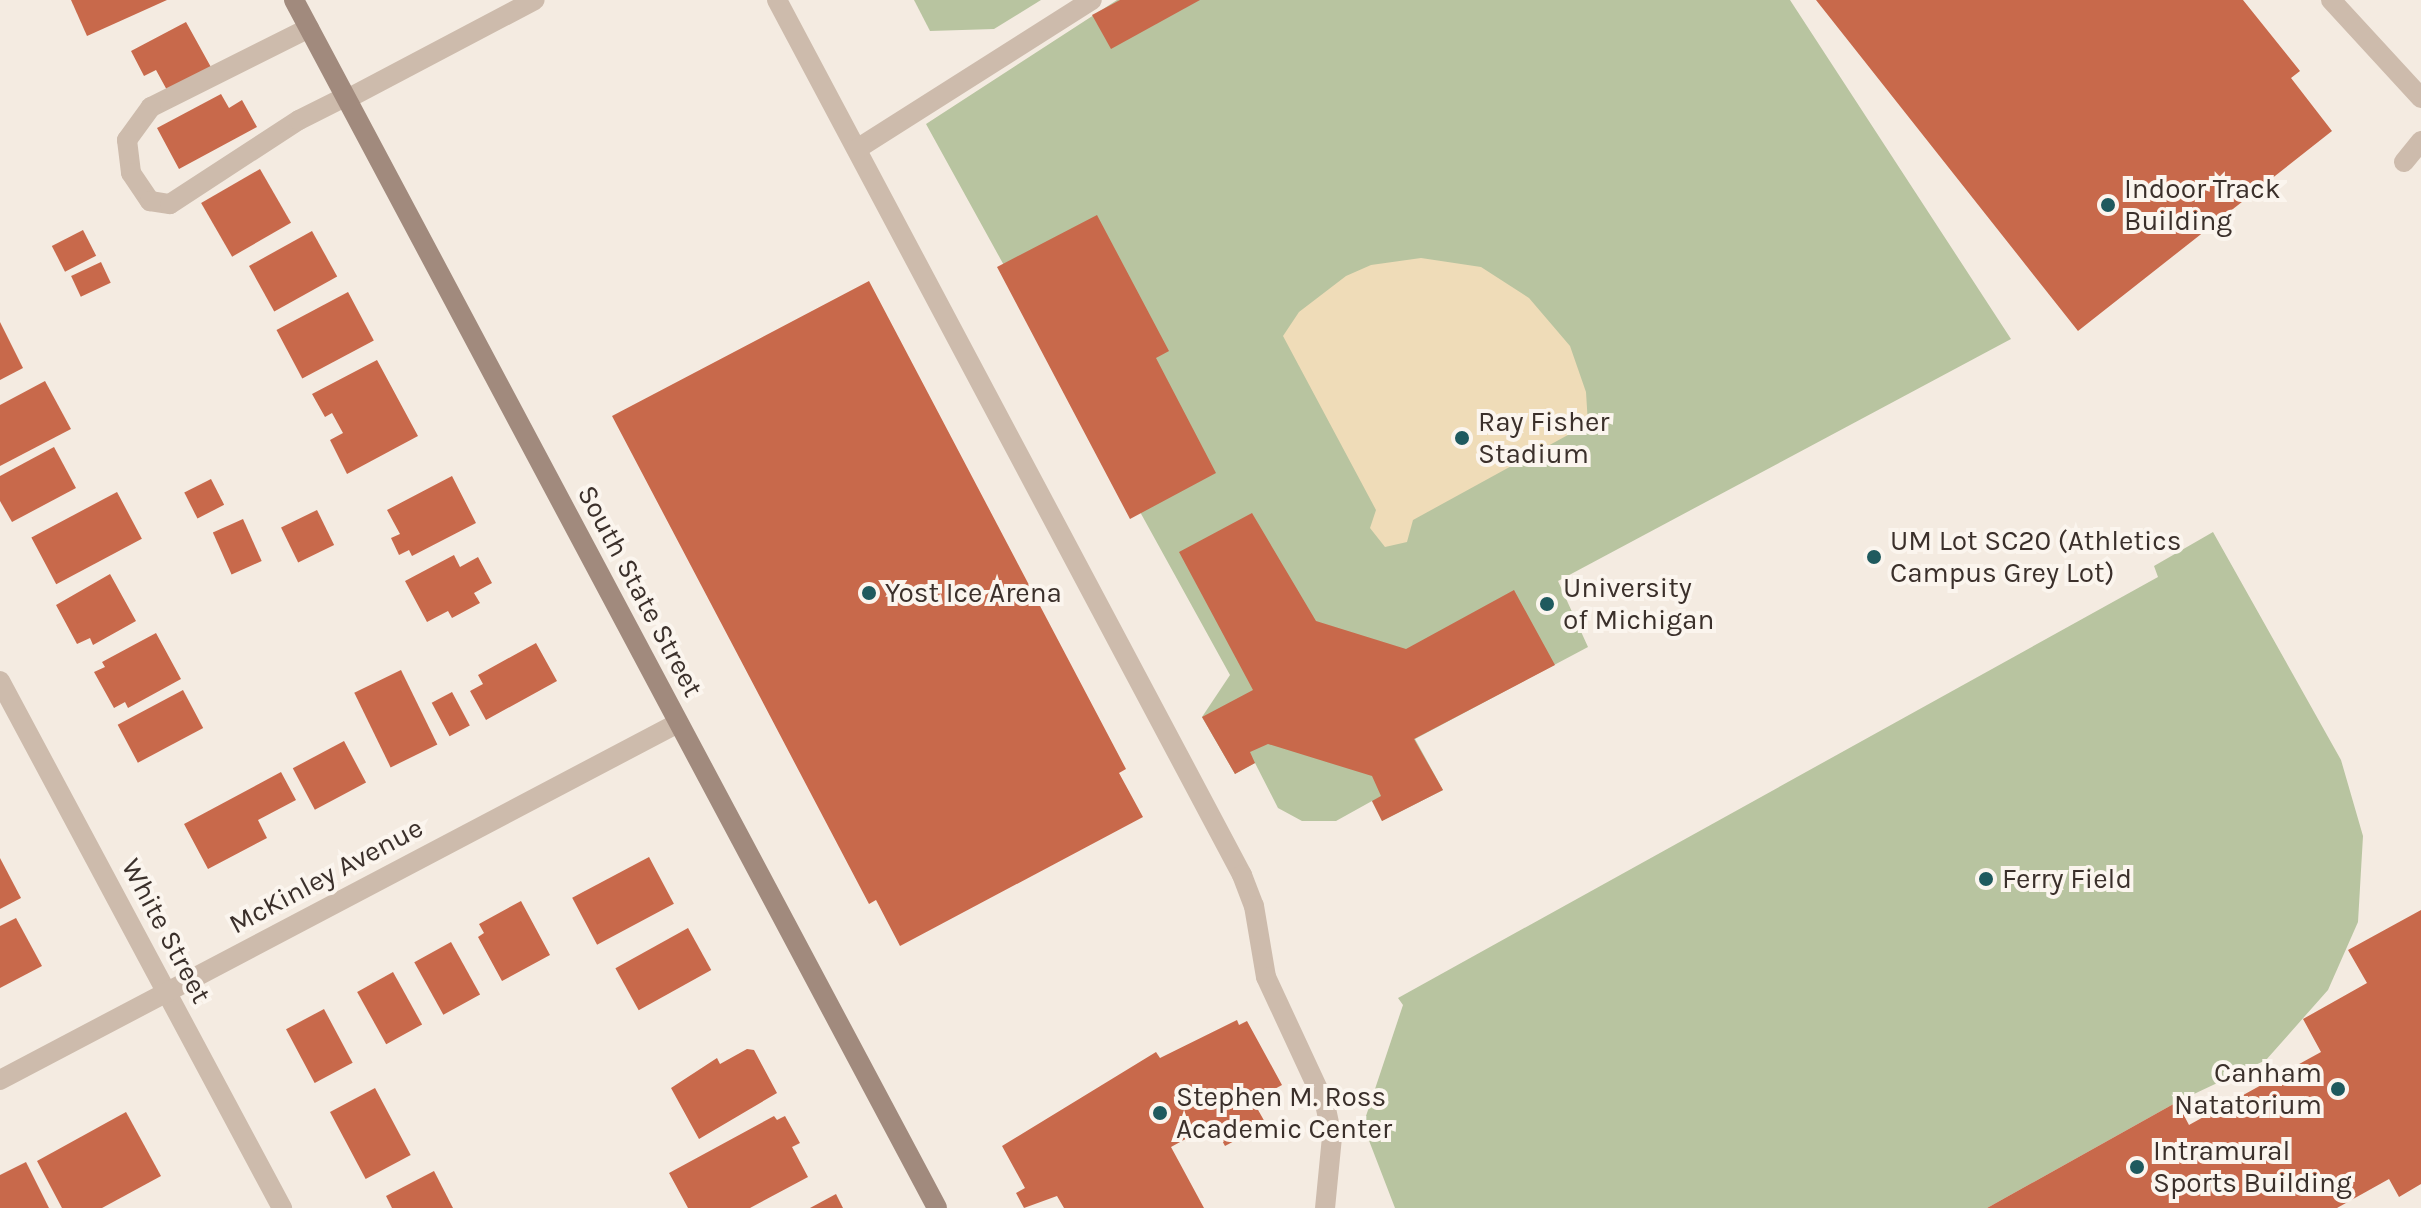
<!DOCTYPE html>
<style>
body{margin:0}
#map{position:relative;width:2421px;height:1208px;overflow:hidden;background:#f4ebe1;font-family:Karla,sans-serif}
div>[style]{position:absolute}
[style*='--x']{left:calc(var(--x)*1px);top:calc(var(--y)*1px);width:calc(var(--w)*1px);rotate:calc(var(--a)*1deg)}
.green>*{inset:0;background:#b8c4a0}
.sand>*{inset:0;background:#efdcb8}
.building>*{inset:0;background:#c8694b;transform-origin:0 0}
.lane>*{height:20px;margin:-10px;padding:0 10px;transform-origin:10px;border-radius:10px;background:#cdbbac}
.street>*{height:20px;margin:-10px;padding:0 10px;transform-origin:10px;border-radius:10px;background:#cdbbac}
.secondary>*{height:20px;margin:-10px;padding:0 10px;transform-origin:10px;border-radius:10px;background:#a18a7d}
.dots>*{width:22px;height:22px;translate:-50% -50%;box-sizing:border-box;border:4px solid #fbf5ee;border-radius:50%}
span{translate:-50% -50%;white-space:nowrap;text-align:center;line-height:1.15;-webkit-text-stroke:8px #fbf5ee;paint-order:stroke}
.poi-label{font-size:28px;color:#3b302b}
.left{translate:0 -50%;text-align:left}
.right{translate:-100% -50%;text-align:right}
.street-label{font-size:28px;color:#3b302b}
</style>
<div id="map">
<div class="green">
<div style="clip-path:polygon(914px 0,1041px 0,994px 29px,930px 31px)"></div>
<div style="clip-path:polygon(1117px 0,1790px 0,2011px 339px,1558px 581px,1588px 647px,1415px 739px,1443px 790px,1382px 821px,1372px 801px,1336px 821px,1302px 821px,1278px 808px,1255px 763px,1235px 774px,1202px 717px,1230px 675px,926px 124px)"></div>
<div style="clip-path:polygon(2213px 532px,2341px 760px,2363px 836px,2358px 922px,2328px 990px,2266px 1060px,2177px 1102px,1987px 1208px,1395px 1208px,1363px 1125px,1403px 1005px,1398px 998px,2158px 577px,2154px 566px)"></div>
</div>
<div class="sand">
<div style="clip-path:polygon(1421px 258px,1481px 267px,1529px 298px,1570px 346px,1586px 392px,1588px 424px,1413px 520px,1407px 542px,1385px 547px,1370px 528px,1376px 510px,1283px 336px,1299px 312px,1346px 276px,1371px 265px)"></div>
</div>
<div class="building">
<div style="clip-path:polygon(71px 0,167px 0,87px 36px)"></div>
<div style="clip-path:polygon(1120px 0,1200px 0,1111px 49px,1092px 15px)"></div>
<div style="clip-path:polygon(1816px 0,2243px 0,2300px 71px,2291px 78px,2332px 131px,2078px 331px)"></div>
<div style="clip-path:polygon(186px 22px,212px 69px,168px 92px,156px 70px,144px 76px,131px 51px)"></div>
<div style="clip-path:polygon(221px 94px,229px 108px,242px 100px,257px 127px,179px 169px,157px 128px)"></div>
<div style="left:260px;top:169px;width:62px;height:68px;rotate:60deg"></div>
<div style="clip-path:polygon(1097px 215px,1169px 351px,1156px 358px,1216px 473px,1130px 519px,997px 267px)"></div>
<div style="left:83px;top:230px;width:29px;height:35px;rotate:63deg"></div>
<div style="left:312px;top:231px;width:52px;height:72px;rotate:61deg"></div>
<div style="left:101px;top:262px;width:23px;height:33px;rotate:65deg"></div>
<div style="clip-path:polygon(869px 281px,1126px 769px,1119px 773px,1143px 817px,900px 946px,876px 900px,869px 904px,612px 416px)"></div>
<div style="left:348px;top:292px;width:55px;height:81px;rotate:62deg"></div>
<div style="clip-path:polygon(0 322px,23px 368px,0 380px)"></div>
<div style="clip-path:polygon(377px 360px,418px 436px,347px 474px,330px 440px,343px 433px,332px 413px,325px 417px,312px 394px)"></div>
<div style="clip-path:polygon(45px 381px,71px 429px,0 466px,0 405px)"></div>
<div style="clip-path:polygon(54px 447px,76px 488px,12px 522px,0 501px,0 476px)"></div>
<div style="clip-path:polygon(452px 476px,476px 523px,412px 556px,409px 550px,399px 555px,391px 538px,400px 534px,387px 510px)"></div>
<div style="left:211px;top:479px;width:29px;height:30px;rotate:63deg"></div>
<div style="left:117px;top:492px;width:53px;height:97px;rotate:62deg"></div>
<div style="left:317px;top:510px;width:39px;height:40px;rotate:64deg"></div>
<div style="clip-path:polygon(1252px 513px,1316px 621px,1406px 649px,1514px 590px,1555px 665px,1414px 739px,1443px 790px,1382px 821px,1372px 801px,1381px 796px,1372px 776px,1268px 744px,1250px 752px,1255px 763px,1235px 774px,1202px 717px,1253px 690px,1179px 552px)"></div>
<div style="left:243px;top:519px;width:46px;height:33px;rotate:66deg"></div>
<div style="clip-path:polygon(454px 555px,460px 567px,478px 557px,492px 583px,474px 593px,480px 603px,452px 618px,448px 611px,427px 622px,405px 581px)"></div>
<div style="clip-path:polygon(110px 574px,136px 621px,93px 645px,90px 638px,77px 644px,56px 605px)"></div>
<div style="clip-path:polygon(156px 633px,181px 679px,128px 708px,125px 702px,114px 708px,94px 672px,105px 667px,102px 662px)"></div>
<div style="clip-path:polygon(536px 643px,557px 681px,486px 720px,470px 691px,483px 684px,478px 675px)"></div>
<div style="left:401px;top:670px;width:83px;height:52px;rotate:64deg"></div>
<div style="left:183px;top:690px;width:43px;height:74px;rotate:62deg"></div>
<div style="left:452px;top:692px;width:38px;height:23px;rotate:62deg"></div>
<div style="left:344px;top:741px;width:47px;height:58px;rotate:62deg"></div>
<div style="clip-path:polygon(281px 772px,296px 800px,258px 820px,267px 838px,208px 869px,184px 824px)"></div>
<div style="left:649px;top:857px;width:53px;height:87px;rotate:62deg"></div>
<div style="clip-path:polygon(0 858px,21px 898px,0 909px)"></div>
<div style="clip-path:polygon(521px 901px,550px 955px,502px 981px,478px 937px,484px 933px,479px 924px)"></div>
<div style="clip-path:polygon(2421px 910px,2421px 1184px,2399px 1197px,2389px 1179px,2337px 1208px,1987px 1208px,2177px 1102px,2189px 1125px,2321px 1052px,2303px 1019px,2367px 983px,2348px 950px)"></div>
<div style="clip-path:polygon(16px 918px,42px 966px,0 988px,0 926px)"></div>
<div style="left:688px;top:928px;width:48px;height:83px;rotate:61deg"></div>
<div style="left:451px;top:942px;width:60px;height:42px;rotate:61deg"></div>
<div style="left:393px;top:972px;width:60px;height:41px;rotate:61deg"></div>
<div style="left:324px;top:1009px;width:61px;height:43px;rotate:62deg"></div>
<div style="clip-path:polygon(1237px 1020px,1239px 1025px,1247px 1021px,1282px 1085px,1253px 1101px,1266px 1124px,1225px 1146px,1213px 1124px,1171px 1147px,1204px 1208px,1064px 1208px,1057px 1196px,1024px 1208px,1016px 1193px,1025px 1188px,1002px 1146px,1156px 1052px,1160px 1058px)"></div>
<div style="clip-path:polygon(747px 1049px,754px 1050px,777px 1093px,699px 1139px,671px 1088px,717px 1058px,720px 1064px)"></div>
<div style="left:375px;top:1088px;width:76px;height:51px;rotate:62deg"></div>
<div style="clip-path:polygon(126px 1112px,161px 1176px,102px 1208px,62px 1208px,37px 1161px)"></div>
<div style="clip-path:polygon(774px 1116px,777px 1120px,785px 1116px,800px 1143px,792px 1147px,808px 1177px,750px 1208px,688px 1208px,669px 1173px)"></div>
<div style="clip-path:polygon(26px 1162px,49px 1208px,0 1208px,0 1175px)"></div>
<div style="clip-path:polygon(434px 1171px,453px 1208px,392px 1208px,386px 1196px)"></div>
<div style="clip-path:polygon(836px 1194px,843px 1208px,810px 1208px)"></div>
</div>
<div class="lane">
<div style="--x:777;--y:0;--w:991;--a:62.01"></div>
<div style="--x:1242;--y:875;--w:33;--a:69"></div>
<div style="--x:1254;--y:906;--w:72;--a:80.4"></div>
<div style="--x:1266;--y:977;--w:140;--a:65.1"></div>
<div style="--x:1325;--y:1104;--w:34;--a:78"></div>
<div style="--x:1332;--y:1137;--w:71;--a:95.6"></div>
<div style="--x:2331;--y:0;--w:133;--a:47.4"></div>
<div style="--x:309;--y:28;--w:177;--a:153.4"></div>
<div style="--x:151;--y:107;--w:41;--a:126"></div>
<div style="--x:127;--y:140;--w:33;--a:83"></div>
<div style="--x:131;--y:173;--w:34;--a:56"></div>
<div style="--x:150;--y:201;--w:20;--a:9"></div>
<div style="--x:170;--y:204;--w:154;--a:-33.1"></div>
<div style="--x:299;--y:120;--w:51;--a:-26.6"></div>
<div style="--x:347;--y:99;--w:212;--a:-27.8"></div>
<div style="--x:857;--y:149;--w:278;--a:-32.4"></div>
<div style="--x:2404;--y:162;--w:27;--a:-51"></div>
</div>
<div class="street">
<div style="--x:0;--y:681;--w:598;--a:61.85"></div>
<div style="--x:0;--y:1080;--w:766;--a:-27.77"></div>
</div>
<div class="secondary">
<div style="--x:294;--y:0;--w:1368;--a:61.97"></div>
</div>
<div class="dots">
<div style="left:2108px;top:205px;background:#1f5a5e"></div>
<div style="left:1462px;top:438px;background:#1f5a5e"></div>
<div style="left:1874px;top:557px;background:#1f5a5e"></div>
<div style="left:869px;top:593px;background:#1f5a5e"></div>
<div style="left:1547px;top:604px;background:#1f5a5e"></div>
<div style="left:1986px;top:879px;background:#1f5a5e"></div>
<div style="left:2338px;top:1089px;background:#1f5a5e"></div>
<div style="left:1160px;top:1113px;background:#1f5a5e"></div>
<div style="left:2137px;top:1167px;background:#1f5a5e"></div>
</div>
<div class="poi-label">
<span class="left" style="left:2124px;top:205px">Indoor Track<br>Building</span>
<span class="left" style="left:1478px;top:438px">Ray Fisher<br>Stadium</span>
<span class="left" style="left:1890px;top:557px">UM Lot SC20 (Athletics<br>Campus Grey Lot)</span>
<span class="left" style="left:1563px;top:604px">University<br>of Michigan</span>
<span class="left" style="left:885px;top:593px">Yost Ice Arena</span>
<span class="left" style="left:2002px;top:879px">Ferry Field</span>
<span class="right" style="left:2322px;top:1089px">Canham<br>Natatorium</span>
<span class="left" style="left:1176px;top:1113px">Stephen M. Ross<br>Academic Center</span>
<span class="left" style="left:2153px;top:1167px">Intramural<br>Sports Building</span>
</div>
<div class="street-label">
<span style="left:640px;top:591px;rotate:62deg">South State Street</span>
<span style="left:326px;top:876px;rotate:-28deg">McKinley Avenue</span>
<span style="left:166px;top:931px;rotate:62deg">White Street</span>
</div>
</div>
